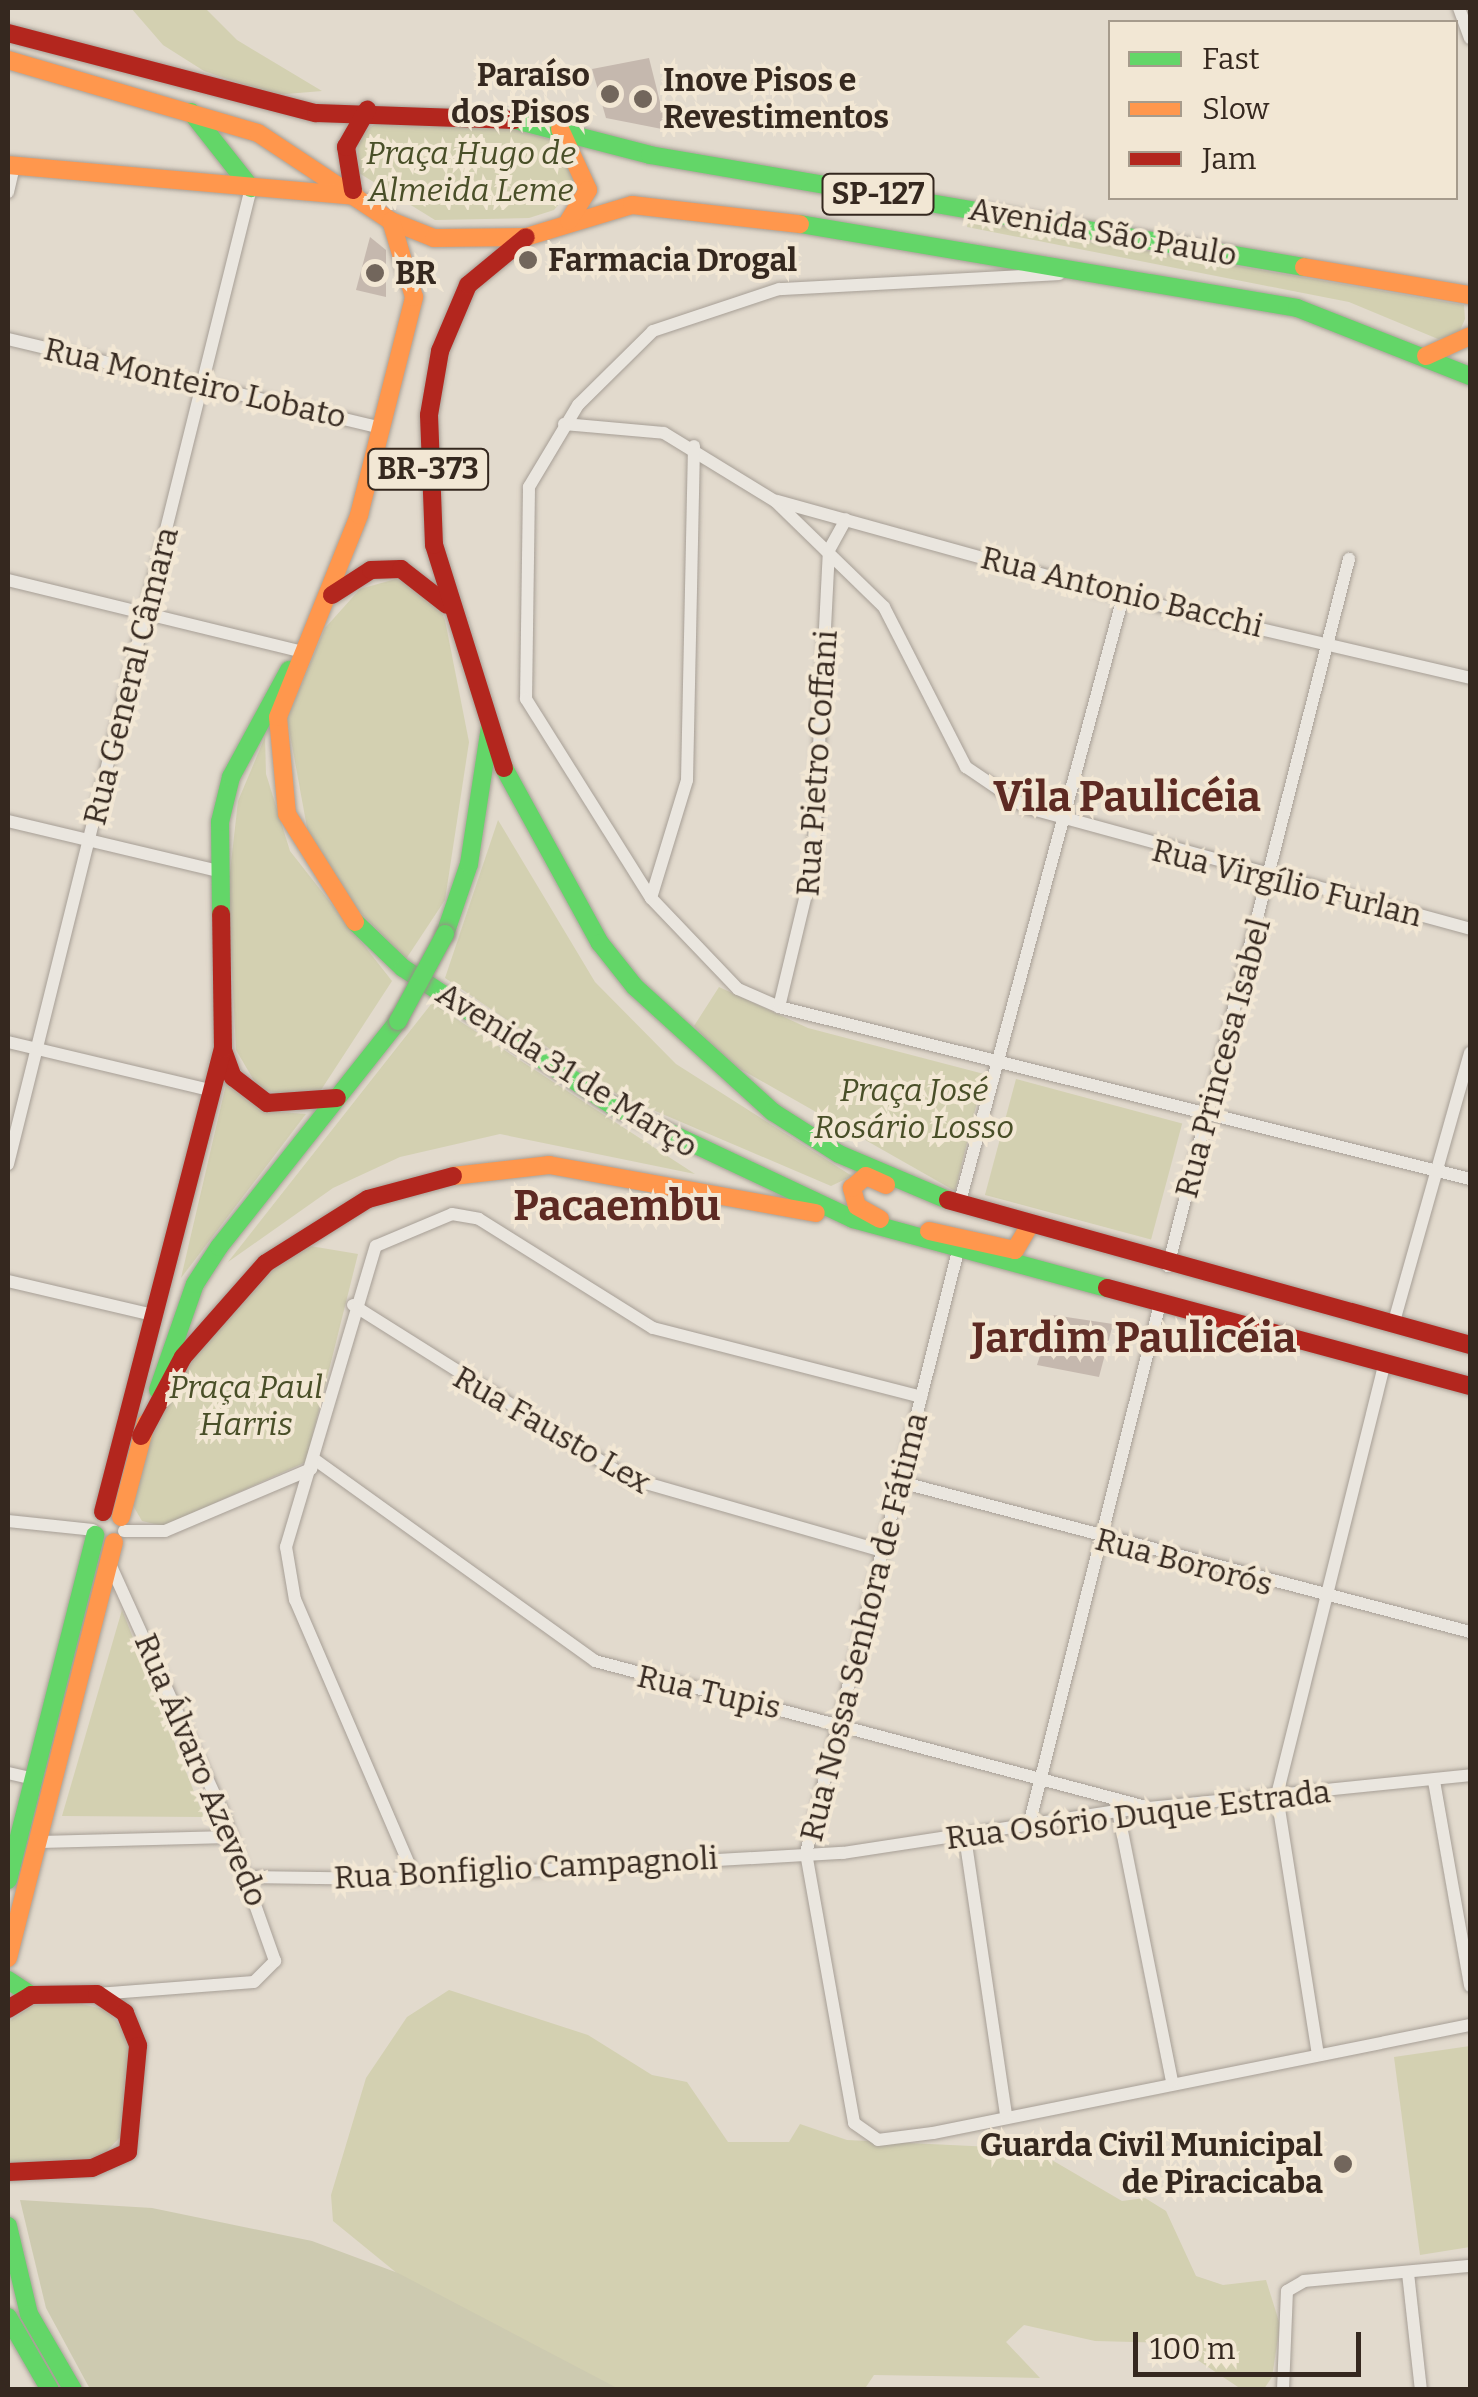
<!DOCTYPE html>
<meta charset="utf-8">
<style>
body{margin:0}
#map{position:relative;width:1478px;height:2397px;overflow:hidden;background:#e2dacd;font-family:Bitter,serif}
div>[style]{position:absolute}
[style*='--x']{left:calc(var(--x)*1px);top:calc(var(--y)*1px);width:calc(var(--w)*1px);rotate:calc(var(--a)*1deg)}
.green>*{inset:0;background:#d3d0b1;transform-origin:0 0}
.cemetery>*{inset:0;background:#cdcab0}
.building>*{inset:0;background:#c5b8ae}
.roads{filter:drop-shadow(0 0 2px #a79f96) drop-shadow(0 0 2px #a79f96)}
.street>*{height:12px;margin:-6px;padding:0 6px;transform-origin:6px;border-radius:6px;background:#eae6df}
.fast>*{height:18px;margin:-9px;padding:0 9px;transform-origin:9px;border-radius:9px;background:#63d668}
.slow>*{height:18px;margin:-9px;padding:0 9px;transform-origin:9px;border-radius:9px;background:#ff974d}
.jam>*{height:18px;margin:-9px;padding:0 9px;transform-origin:9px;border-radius:9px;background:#b3261e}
.bridges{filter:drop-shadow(0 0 2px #978f86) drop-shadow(0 0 2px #978f86)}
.fast-bridge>*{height:18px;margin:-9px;padding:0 9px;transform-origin:9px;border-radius:9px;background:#63d668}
.dots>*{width:28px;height:28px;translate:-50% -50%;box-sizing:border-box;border:5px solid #f2e7d4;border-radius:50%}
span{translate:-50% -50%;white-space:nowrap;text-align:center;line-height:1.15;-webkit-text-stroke:8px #f2e7d4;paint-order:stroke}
.shield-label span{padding:2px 8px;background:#f2e7d4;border:2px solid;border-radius:8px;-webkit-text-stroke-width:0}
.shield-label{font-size:30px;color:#35281f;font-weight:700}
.poi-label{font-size:32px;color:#35281f;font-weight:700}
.right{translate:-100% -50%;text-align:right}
.left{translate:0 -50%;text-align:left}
.park-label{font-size:32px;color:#494f28;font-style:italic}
.street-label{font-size:32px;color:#35281f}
.district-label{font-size:42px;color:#5d2a23;font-weight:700}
.frame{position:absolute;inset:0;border:10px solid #35281f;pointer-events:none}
.legend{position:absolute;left:1108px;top:20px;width:350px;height:180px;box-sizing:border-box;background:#f2e7d4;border:2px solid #a69b8c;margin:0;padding:12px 18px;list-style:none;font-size:30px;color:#35281f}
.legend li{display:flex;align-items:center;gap:20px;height:50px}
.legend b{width:50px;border:2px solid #a69b8c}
.scale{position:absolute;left:1133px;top:2332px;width:228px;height:45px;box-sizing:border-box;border:5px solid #35281f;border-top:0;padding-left:12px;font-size:30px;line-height:35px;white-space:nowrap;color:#35281f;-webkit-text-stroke:8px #f2e7d4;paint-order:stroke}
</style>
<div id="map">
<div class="green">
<div style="clip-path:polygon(131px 8px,205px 8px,237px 40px,322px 91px,274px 95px,204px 71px,163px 45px)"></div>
<div style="clip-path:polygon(386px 115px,475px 118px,549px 139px,561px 144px,575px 185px,554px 210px,529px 218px,435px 220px,359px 173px,357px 138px)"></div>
<div style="clip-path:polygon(968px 220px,1464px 305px,1465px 319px,1458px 335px,1438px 339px,1349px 302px,967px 227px)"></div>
<div style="clip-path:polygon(399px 578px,436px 600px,445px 620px,469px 742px,445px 900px,406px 959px,340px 892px,310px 844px,287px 718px,325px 628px,360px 589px)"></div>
<div style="clip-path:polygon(265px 737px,266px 774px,290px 851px,392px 981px,321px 1090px,305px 1099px,259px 1089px,236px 1050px,228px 890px,238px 801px)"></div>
<div style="clip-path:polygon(498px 820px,595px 982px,676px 1064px,852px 1176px,831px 1186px,618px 1095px,445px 978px)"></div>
<div style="clip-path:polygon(719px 987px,808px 1028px,984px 1074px,955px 1191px,728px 1062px,694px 1026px)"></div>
<div style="clip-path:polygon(432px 1003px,695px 1174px,500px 1134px,400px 1157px,333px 1188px,228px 1262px)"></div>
<div style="left:1016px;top:1079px;width:172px;height:120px;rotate:15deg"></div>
<div style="clip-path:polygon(227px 1080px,268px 1111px,306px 1114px,181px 1278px)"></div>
<div style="clip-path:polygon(304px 1245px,358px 1254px,306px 1462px,163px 1526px,142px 1521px,131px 1502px,150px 1434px,189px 1362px,243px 1292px)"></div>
<div style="clip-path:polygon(122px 1610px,204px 1817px,62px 1816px)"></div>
<div style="clip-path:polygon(449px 1990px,588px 2035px,652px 2075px,687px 2082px,728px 2142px,789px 2142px,800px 2124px,847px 2140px,1033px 2149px,1122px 2201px,1145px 2198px,1166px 2211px,1196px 2276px,1223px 2285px,1266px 2280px,1280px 2325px,1272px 2377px,1264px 2389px,1241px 2389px,1172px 2343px,1095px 2341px,1024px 2325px,1006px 2342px,1040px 2378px,874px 2375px,864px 2390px,539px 2389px,333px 2221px,331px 2195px,366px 2078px,407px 2017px)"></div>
<div style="clip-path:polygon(82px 2004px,107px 2010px,130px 2038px,128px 2129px,99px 2159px,8px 2165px,8px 2022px,33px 2005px)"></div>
<div style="clip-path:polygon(1470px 2046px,1470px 2247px,1420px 2255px,1394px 2057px)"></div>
</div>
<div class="cemetery">
<div style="clip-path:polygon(20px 2200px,152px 2208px,312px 2241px,398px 2273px,619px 2389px,90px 2389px,46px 2308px)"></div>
</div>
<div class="building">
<div style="clip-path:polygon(649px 58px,667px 130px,606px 118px,592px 69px)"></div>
<div style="clip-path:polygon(370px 237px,386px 250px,386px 297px,356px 290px)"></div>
<div style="clip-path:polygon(1053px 1315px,1113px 1324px,1099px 1377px,1037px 1365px)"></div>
</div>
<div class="roads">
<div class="street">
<div style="--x:1459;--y:8;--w:32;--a:70"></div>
<div style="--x:8;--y:192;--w:27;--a:-77"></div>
<div style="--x:1059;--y:274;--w:280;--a:176.9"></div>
<div style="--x:779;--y:289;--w:133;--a:161.6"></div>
<div style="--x:653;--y:331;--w:105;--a:135.4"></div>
<div style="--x:578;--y:405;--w:96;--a:120.9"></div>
<div style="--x:529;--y:487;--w:212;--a:90.8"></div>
<div style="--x:526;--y:699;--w:235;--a:57.9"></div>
<div style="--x:651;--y:898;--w:126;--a:46.3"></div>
<div style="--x:738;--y:989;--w:45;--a:23.7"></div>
<div style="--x:779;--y:1007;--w:712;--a:13.98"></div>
<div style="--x:8;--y:339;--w:384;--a:13.4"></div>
<div style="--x:564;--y:424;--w:100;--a:5.1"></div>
<div style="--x:664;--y:433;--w:130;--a:31.5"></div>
<div style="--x:775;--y:501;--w:152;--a:44.2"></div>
<div style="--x:884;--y:607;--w:180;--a:62.9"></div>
<div style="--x:966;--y:767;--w:71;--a:34.1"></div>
<div style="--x:1025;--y:807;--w:461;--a:15.3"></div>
<div style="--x:777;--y:501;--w:359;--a:15.5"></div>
<div style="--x:1123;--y:597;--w:356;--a:13.1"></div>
<div style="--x:8;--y:580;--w:301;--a:13.7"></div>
<div style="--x:8;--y:821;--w:216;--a:13.4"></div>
<div style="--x:651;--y:898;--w:123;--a:-73"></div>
<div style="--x:687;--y:780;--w:334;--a:-88.8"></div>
<div style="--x:779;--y:1007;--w:146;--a:-76.5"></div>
<div style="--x:813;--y:865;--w:315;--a:-87.1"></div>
<div style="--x:829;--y:550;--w:35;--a:-61"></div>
<div style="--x:8;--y:1042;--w:211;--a:13.4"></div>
<div style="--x:8;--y:1164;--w:1006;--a:-76.02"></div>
<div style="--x:959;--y:1205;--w:630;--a:-74.9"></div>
<div style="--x:958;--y:1251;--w:621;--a:104.17"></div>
<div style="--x:806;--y:1853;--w:274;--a:79.9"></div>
<div style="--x:854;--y:2123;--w:29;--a:35"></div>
<div style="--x:878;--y:2140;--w:55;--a:-7.3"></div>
<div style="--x:933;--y:2133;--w:548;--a:-11.37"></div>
<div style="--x:1168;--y:1266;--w:730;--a:-75.64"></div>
<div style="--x:8;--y:1281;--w:149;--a:13.2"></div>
<div style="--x:353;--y:1305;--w:325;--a:32.2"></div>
<div style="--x:628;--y:1478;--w:264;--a:16"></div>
<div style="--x:1393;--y:1325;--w:283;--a:-74.2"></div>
<div style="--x:314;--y:1459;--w:346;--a:35.7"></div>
<div style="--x:595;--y:1661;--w:570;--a:14.84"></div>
<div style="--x:900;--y:1482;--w:589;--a:14.74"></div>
<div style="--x:8;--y:1521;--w:85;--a:6"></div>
<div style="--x:124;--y:1531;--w:41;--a:0"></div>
<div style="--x:165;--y:1531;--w:159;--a:-23"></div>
<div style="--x:8;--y:1773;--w:26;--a:13"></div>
<div style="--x:1434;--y:1781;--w:208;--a:80"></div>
<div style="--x:1118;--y:1811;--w:276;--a:78.7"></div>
<div style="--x:1029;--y:1825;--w:533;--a:-75.89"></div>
<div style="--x:965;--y:1837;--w:281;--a:81.6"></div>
<div style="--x:37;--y:1842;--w:195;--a:-1.5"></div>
<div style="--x:247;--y:1877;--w:142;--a:0.8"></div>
<div style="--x:389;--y:1879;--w:455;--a:-3.3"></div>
<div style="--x:843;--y:1853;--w:278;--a:-8.7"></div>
<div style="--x:1118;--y:1811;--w:354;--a:-5.8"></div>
<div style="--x:415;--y:1878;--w:303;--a:-113.3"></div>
<div style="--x:295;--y:1600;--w:54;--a:-99.6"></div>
<div style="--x:286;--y:1547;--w:314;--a:-73.4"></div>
<div style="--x:376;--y:1246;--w:82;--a:-22.8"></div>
<div style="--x:452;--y:1214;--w:27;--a:10"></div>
<div style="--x:479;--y:1219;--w:205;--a:32.1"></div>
<div style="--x:653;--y:1328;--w:277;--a:14.4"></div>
<div style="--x:97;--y:1994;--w:157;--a:-4.4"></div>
<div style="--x:254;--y:1982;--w:30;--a:-45"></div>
<div style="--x:275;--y:1961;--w:159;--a:-109.5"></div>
<div style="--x:222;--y:1811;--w:271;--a:-114.4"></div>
<div style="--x:1318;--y:2055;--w:263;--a:-99"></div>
<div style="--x:1277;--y:1795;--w:442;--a:-76"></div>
<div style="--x:1408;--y:2273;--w:118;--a:83.7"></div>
<div style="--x:1283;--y:2390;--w:99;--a:-87.7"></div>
<div style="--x:1287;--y:2291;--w:20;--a:-30"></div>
<div style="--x:1304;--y:2281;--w:167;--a:-5.2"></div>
</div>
<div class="fast">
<div style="--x:191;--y:112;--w:97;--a:51.7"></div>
<div style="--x:515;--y:120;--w:139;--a:14.5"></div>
<div style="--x:650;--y:155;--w:664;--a:9.72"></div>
<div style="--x:800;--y:224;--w:504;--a:9.59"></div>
<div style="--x:1297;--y:308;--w:186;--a:21.5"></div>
<div style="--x:504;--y:768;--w:200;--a:61.3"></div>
<div style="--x:600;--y:943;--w:56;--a:51.5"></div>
<div style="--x:635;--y:987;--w:186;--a:42.2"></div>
<div style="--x:773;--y:1112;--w:78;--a:32.5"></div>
<div style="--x:839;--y:1154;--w:118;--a:22.9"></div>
<div style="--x:221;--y:914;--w:92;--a:-90.6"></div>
<div style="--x:220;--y:822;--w:46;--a:-76.3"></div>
<div style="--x:231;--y:777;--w:122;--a:-61.5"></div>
<div style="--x:355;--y:922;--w:66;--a:43.8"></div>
<div style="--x:403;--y:968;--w:254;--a:33.3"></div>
<div style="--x:615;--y:1107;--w:263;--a:25.2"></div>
<div style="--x:853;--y:1219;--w:263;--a:15.2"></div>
<div style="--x:445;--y:934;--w:74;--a:-71.1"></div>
<div style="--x:469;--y:864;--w:140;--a:-81.3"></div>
<div style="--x:158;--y:1390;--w:112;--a:-70.8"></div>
<div style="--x:195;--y:1284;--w:44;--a:-57"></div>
<div style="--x:219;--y:1247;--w:288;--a:-51.6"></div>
<div style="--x:8;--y:1880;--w:356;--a:-75.8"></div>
<div style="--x:8;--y:1980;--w:27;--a:33"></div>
<div style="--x:8;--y:2226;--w:90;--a:76.6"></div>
<div style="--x:29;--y:2314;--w:88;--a:59.9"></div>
<div style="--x:8;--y:2317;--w:84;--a:60.1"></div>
</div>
<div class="slow">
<div style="--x:8;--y:60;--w:260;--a:16.3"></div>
<div style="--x:258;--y:133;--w:159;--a:33.5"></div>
<div style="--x:391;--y:221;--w:46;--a:21.6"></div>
<div style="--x:434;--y:238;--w:92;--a:-0.6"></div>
<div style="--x:526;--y:237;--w:111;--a:-16.8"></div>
<div style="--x:632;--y:205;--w:169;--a:6.5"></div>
<div style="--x:560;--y:129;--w:67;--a:65.3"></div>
<div style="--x:588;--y:190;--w:36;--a:122"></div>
<div style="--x:8;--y:165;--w:349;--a:5.1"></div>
<div style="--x:1304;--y:267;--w:168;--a:9.6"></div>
<div style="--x:1426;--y:356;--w:48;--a:-24.4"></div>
<div style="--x:355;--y:922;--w:128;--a:-122.2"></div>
<div style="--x:287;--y:814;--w:97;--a:-95.3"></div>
<div style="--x:278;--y:717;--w:218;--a:-68.1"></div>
<div style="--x:359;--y:515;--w:225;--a:-75.8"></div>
<div style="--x:414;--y:297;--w:79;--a:-106.8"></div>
<div style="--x:453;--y:1176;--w:97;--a:-6.5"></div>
<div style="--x:549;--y:1165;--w:271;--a:10.2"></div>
<div style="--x:880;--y:1219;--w:26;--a:-151"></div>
<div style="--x:857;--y:1206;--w:19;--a:-106"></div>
<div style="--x:852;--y:1188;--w:18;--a:-41"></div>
<div style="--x:866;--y:1176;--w:22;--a:24"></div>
<div style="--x:929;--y:1231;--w:88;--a:12.5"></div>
<div style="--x:1015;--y:1250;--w:26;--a:-59"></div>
<div style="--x:121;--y:1517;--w:97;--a:-75.1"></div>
<div style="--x:8;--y:1958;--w:429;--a:-75.7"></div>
</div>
<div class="jam">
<div style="--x:8;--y:33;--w:318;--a:14.6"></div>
<div style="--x:316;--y:113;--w:199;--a:2"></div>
<div style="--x:353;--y:190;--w:44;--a:-99.2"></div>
<div style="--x:346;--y:147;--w:43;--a:-60.4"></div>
<div style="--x:332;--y:595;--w:46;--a:-32.7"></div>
<div style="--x:371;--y:570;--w:30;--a:-2"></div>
<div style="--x:401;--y:569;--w:58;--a:38"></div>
<div style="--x:504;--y:768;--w:234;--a:-107.4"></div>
<div style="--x:434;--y:545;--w:130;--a:-92.2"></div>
<div style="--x:429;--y:415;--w:65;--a:-80.2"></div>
<div style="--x:440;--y:351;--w:72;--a:-67"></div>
<div style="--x:468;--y:285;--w:75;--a:-39.6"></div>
<div style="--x:223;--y:1050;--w:29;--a:70"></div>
<div style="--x:233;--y:1077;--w:43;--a:37.4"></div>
<div style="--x:267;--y:1103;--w:70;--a:-4.1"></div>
<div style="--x:948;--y:1200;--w:542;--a:15.52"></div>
<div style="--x:1107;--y:1288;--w:376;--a:15.1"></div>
<div style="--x:141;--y:1436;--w:89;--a:-62"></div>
<div style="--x:183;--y:1357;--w:125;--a:-48.6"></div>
<div style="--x:266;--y:1263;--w:120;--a:-32.1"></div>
<div style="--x:368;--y:1199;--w:88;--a:-15.1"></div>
<div style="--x:103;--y:1512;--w:478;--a:-75.5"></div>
<div style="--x:223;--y:1049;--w:135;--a:-90.8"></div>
<div style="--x:8;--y:2009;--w:27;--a:-31"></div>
<div style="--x:31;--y:1995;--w:66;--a:-0.9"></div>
<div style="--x:97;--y:1994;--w:34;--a:34"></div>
<div style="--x:125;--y:2013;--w:35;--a:68"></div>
<div style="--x:138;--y:2046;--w:106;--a:95.4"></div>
<div style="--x:128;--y:2152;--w:39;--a:156"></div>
<div style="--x:92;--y:2168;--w:84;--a:177.3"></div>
</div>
</div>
<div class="bridges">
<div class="fast-bridge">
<div style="--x:398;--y:1021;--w:99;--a:-61.6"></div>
</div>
</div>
<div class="dots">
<div style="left:610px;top:94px;background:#72665c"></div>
<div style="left:643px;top:99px;background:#72665c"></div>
<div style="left:528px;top:260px;background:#72665c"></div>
<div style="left:375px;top:273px;background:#72665c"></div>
<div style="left:1343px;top:2164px;background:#72665c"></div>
</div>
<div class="shield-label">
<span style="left:878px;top:194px">SP-127</span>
<span style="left:428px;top:469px">BR-373</span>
</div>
<div class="poi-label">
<span class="right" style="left:590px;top:94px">Paraíso<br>dos Pisos</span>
<span class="left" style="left:663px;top:99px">Inove Pisos e<br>Revestimentos</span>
<span class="left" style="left:548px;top:260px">Farmacia Drogal</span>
<span class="left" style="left:395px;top:273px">BR</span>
<span class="right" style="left:1323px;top:2164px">Guarda Civil Municipal<br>de Piracicaba</span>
</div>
<div class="park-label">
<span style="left:471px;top:172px">Praça Hugo de<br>Almeida Leme</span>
<span style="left:914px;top:1109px">Praça José<br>Rosário Losso</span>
<span style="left:246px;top:1406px">Praça Paul<br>Harris</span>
</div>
<div class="street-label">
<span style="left:1103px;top:232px;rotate:10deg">Avenida São Paulo</span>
<span style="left:195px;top:383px;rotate:13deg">Rua Monteiro Lobato</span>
<span style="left:1122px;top:592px;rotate:14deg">Rua Antonio Bacchi</span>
<span style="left:131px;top:676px;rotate:-76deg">Rua General Câmara</span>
<span style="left:817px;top:763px;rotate:-86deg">Rua Pietro Coffani</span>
<span style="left:1287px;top:883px;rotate:14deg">Rua Virgílio Furlan</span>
<span style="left:1223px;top:1058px;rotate:-75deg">Rua Princesa Isabel</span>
<span style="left:567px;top:1070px;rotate:32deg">Avenida 31 de Março</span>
<span style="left:552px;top:1430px;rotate:30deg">Rua Fausto Lex</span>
<span style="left:1184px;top:1562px;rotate:15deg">Rua Bororós</span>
<span style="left:864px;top:1627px;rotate:-76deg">Rua Nossa Senhora de Fátima</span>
<span style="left:709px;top:1692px;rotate:13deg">Rua Tupis</span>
<span style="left:201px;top:1770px;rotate:67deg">Rua Álvaro Azevedo</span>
<span style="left:1138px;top:1815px;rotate:-7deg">Rua Osório Duque Estrada</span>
<span style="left:526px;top:1868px;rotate:-3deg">Rua Bonfiglio Campagnoli</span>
</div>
<div class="district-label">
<span style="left:1127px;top:797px">Vila Paulicéia</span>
<span style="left:617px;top:1206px">Pacaembu</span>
<span style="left:1134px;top:1338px">Jardim Paulicéia</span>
</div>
<div class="frame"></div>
<ul class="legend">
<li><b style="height:12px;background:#63d668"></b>Fast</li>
<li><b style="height:12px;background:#ff974d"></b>Slow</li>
<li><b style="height:12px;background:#b3261e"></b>Jam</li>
</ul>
<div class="scale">100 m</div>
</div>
